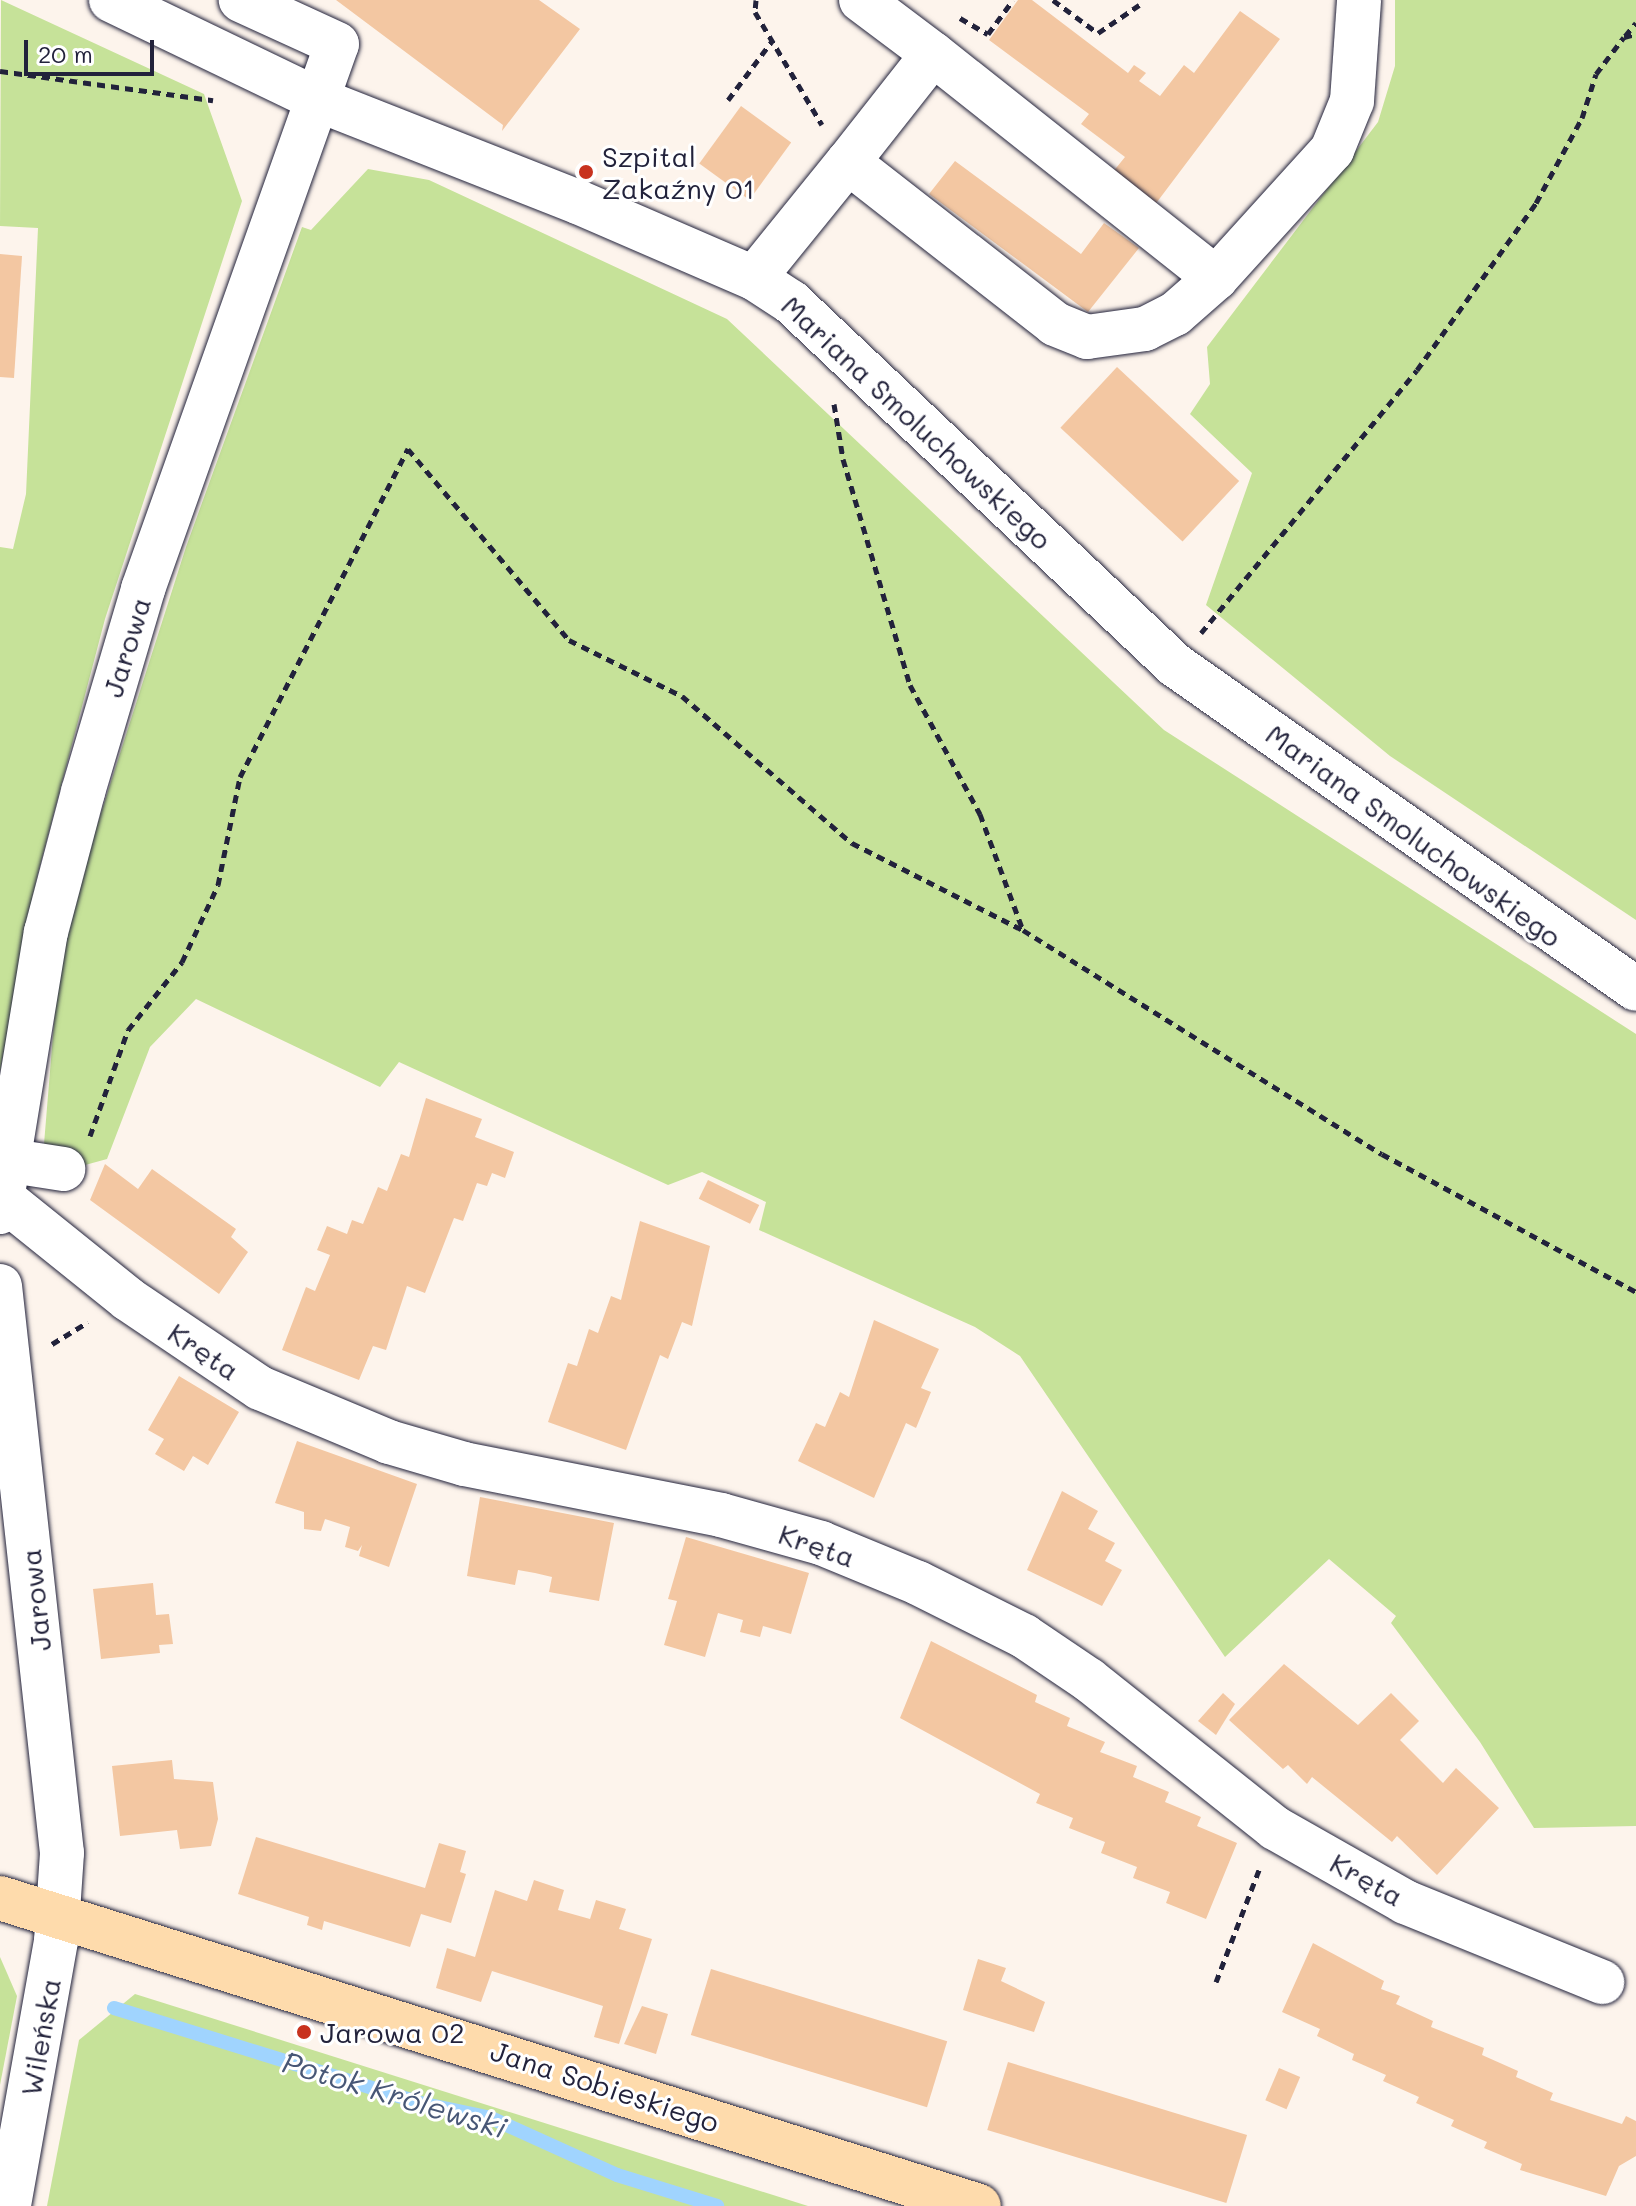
<!DOCTYPE html>
<meta charset="utf-8">
<style>
body{margin:0}
#map{position:relative;width:1636px;height:2206px;overflow:hidden;background:#fdf4ec;font-family:Mali,sans-serif}
div>[style]{position:absolute}
[style*='--x']{left:calc(var(--x)*1px);top:calc(var(--y)*1px);width:calc(var(--w)*1px);rotate:calc(var(--a)*1deg)}
.green>*{inset:0;background:#c6e299}
.stream>*{height:14px;margin:-7px;padding:0 7px;transform-origin:7px;border-radius:7px;background:#a0d4fe}
.building>*{inset:0;background:#f3c7a2;transform-origin:0 0}
.path>*{height:5px;margin-top:-2.5px;transform-origin:0;background:repeating-linear-gradient(90deg,#22223b 0 8px,transparent 0 14px)}
.roads{filter:drop-shadow(0 0 2px #22223b) drop-shadow(0 0 2px #22223b)}
.minor>*{height:44px;margin:-22px;padding:0 22px;transform-origin:22px;border-radius:22px;background:#fff}
.major>*{height:44px;margin:-22px;padding:0 22px;transform-origin:22px;border-radius:22px;background:#fedbac}
.dots>*{width:22px;height:22px;translate:-50% -50%;box-sizing:border-box;border:4px solid #fff;border-radius:50%}
span{translate:-50% -50%;white-space:nowrap;text-align:center;line-height:1.15;-webkit-text-stroke:6px #fff;paint-order:stroke}
.poi-label{font-size:28px;color:#22223b}
.left{translate:0 -50%;text-align:left}
.street-label{font-size:28px;color:#22223b}
.water-label{font-size:30px;color:#485776;font-style:italic}
.scale{position:absolute;left:24px;top:40px;width:130px;height:36px;box-sizing:border-box;border:4px solid #22223b;border-top:0;padding-left:10px;font-size:24px;line-height:28px;white-space:nowrap;color:#22223b;-webkit-text-stroke:6px #fff;paint-order:stroke}
</style>
<div id="map">
<div class="green">
<div style="clip-path:polygon(1px 0,204px 94px,242px 201px,105px 619px,36px 881px,0 1072px,0 547px,13px 549px,26px 494px,38px 228px,0 226px)"></div>
<div style="clip-path:polygon(1395px 0,1636px 0,1636px 920px,1390px 756px,1206px 605px,1252px 473px,1190px 414px,1210px 384px,1207px 347px,1378px 122px,1395px 66px)"></div>
<div style="clip-path:polygon(368px 169px,429px 180px,727px 319px,1164px 730px,1636px 1034px,1636px 1826px,1534px 1828px,1480px 1742px,1391px 1623px,1396px 1616px,1329px 1559px,1225px 1657px,1020px 1356px,975px 1327px,759px 1230px,766px 1202px,702px 1172px,668px 1185px,399px 1062px,380px 1087px,196px 999px,150px 1047px,107px 1159px,67px 1170px,44px 1144px,61px 938px,186px 547px,302px 227px,311px 230px)"></div>
<div style="clip-path:polygon(0 1957px,17px 1996px,0 2085px)"></div>
<div style="clip-path:polygon(135px 1994px,808px 2206px,47px 2206px,79px 2040px)"></div>
</div>
<div class="stream">
<div style="--x:114;--y:2008;--w:325;--a:17.2"></div>
<div style="--x:425;--y:2104;--w:67;--a:12"></div>
<div style="--x:491;--y:2118;--w:138;--a:24.3"></div>
<div style="--x:617;--y:2175;--w:105;--a:17.2"></div>
</div>
<div class="building">
<div style="clip-path:polygon(336px 0,539px 0,580px 29px,502px 131px,503px 125px)"></div>
<div style="clip-path:polygon(1018px 0,1032px 0,1128px 73px,1134px 65px,1146px 73px,1139px 81px,1160px 96px,1184px 65px,1194px 73px,1240px 11px,1280px 39px,1151px 210px,1108px 178px,1125px 157px,1081px 124px,1089px 114px,989px 40px)"></div>
<div style="left:741px;top:106px;width:62px;height:71px;rotate:36deg"></div>
<div style="clip-path:polygon(955px 161px,1081px 254px,1104px 223px,1139px 248px,1088px 312px,929px 194px)"></div>
<div style="clip-path:polygon(0 254px,22px 256px,14px 378px,0 377px)"></div>
<div style="left:1117px;top:367px;width:167px;height:83px;rotate:43deg"></div>
<div style="clip-path:polygon(426px 1098px,482px 1119px,475px 1137px,514px 1152px,505px 1178px,492px 1173px,487px 1186px,477px 1183px,463px 1221px,454px 1218px,425px 1293px,407px 1286px,386px 1350px,373px 1346px,359px 1380px,282px 1350px,306px 1287px,315px 1291px,330px 1255px,317px 1250px,327px 1226px,347px 1234px,352px 1220px,363px 1224px,378px 1187px,387px 1191px,401px 1154px,409px 1157px)"></div>
<div style="clip-path:polygon(105px 1164px,138px 1189px,152px 1169px,236px 1229px,231px 1237px,248px 1252px,219px 1294px,90px 1200px)"></div>
<div style="left:708px;top:1180px;width:57px;height:21px;rotate:26deg"></div>
<div style="clip-path:polygon(640px 1221px,710px 1246px,692px 1326px,682px 1322px,668px 1359px,660px 1355px,626px 1450px,548px 1422px,568px 1363px,577px 1366px,589px 1329px,598px 1333px,611px 1296px,621px 1300px)"></div>
<div style="clip-path:polygon(874px 1320px,939px 1349px,921px 1388px,931px 1392px,916px 1428px,906px 1423px,874px 1498px,798px 1461px,816px 1423px,825px 1427px,840px 1392px,849px 1397px)"></div>
<div style="clip-path:polygon(179px 1376px,239px 1412px,208px 1465px,193px 1456px,184px 1471px,155px 1454px,164px 1439px,148px 1430px)"></div>
<div style="clip-path:polygon(297px 1441px,417px 1484px,389px 1567px,359px 1556px,362px 1545px,358px 1551px,345px 1547px,350px 1527px,325px 1519px,321px 1531px,304px 1529px,304px 1512px,275px 1503px)"></div>
<div style="clip-path:polygon(1062px 1491px,1098px 1511px,1088px 1529px,1115px 1543px,1105px 1561px,1122px 1570px,1102px 1606px,1027px 1570px)"></div>
<div style="clip-path:polygon(480px 1497px,614px 1523px,599px 1601px,549px 1592px,552px 1577px,535px 1573px,518px 1570px,515px 1585px,467px 1576px)"></div>
<div style="clip-path:polygon(686px 1537px,809px 1573px,791px 1634px,763px 1626px,760px 1637px,740px 1632px,743px 1620px,718px 1613px,705px 1657px,664px 1645px,677px 1601px,668px 1599px)"></div>
<div style="clip-path:polygon(153px 1583px,156px 1615px,169px 1614px,173px 1644px,159px 1645px,160px 1653px,101px 1659px,93px 1589px)"></div>
<div style="clip-path:polygon(931px 1641px,1037px 1695px,1035px 1702px,1070px 1718px,1067px 1726px,1105px 1742px,1100px 1752px,1137px 1766px,1133px 1777px,1169px 1792px,1165px 1802px,1201px 1817px,1197px 1826px,1237px 1843px,1206px 1919px,1166px 1903px,1170px 1892px,1133px 1878px,1137px 1867px,1101px 1853px,1105px 1842px,1069px 1828px,1073px 1818px,1036px 1803px,1040px 1794px,900px 1718px)"></div>
<div style="clip-path:polygon(1284px 1664px,1358px 1725px,1391px 1693px,1419px 1721px,1400px 1740px,1443px 1783px,1456px 1768px,1499px 1808px,1437px 1875px,1397px 1836px,1392px 1842px,1312px 1777px,1307px 1784px,1288px 1765px,1283px 1769px,1229px 1720px)"></div>
<div style="clip-path:polygon(1223px 1693px,1235px 1704px,1216px 1735px,1198px 1721px)"></div>
<div style="clip-path:polygon(172px 1760px,174px 1779px,213px 1782px,218px 1819px,211px 1846px,180px 1849px,177px 1830px,120px 1836px,112px 1766px)"></div>
<div style="clip-path:polygon(256px 1837px,425px 1888px,439px 1843px,466px 1851px,460px 1872px,466px 1874px,451px 1923px,421px 1914px,410px 1947px,324px 1921px,322px 1930px,307px 1925px,309px 1917px,238px 1894px)"></div>
<div style="clip-path:polygon(534px 1880px,564px 1890px,558px 1910px,590px 1919px,596px 1900px,626px 1909px,619px 1929px,652px 1939px,619px 2044px,594px 2037px,603px 2006px,492px 1971px,481px 2002px,436px 1988px,447px 1948px,475px 1957px,495px 1890px,527px 1901px)"></div>
<div style="clip-path:polygon(1313px 1943px,1384px 1981px,1381px 1989px,1400px 1996px,1396px 2004px,1433px 2021px,1431px 2027px,1484px 2048px,1482px 2055px,1518px 2071px,1516px 2077px,1553px 2093px,1550px 2100px,1622px 2124px,1626px 2116px,1636px 2121px,1636px 2156px,1619px 2166px,1606px 2196px,1520px 2170px,1522px 2164px,1484px 2148px,1487px 2142px,1451px 2126px,1454px 2120px,1416px 2103px,1419px 2097px,1383px 2081px,1386px 2075px,1352px 2060px,1354px 2054px,1317px 2036px,1320px 2029px,1282px 2012px)"></div>
<div style="clip-path:polygon(978px 1959px,1006px 1968px,1001px 1981px,1045px 2002px,1034px 2032px,963px 2010px)"></div>
<div style="left:711px;top:1969px;width:247px;height:69px;rotate:17deg"></div>
<div style="clip-path:polygon(642px 2006px,668px 2014px,656px 2054px,624px 2044px)"></div>
<div style="left:1008px;top:2062px;width:250px;height:71px;rotate:17deg"></div>
<div style="left:1279px;top:2068px;width:23px;height:35px;rotate:23deg"></div>
</div>
<div class="path">
<div style="--x:756;--y:0;--w:12;--a:95"></div>
<div style="--x:755;--y:12;--w:131;--a:59.3"></div>
<div style="--x:1053;--y:0;--w:56;--a:36.3"></div>
<div style="--x:1098;--y:33;--w:50;--a:-34.3"></div>
<div style="--x:960;--y:18;--w:32;--a:30"></div>
<div style="--x:988;--y:34;--w:42;--a:-53.7"></div>
<div style="--x:1625;--y:36;--w:17;--a:-50"></div>
<div style="--x:0;--y:71;--w:215;--a:7.8"></div>
<div style="--x:728;--y:100;--w:74;--a:-53.3"></div>
<div style="--x:834;--y:404;--w:56;--a:80.7"></div>
<div style="--x:843;--y:459;--w:236;--a:73.5"></div>
<div style="--x:910;--y:685;--w:147;--a:61.5"></div>
<div style="--x:980;--y:814;--w:124;--a:69.7"></div>
<div style="--x:1023;--y:930;--w:423;--a:32"></div>
<div style="--x:1382;--y:1154;--w:289;--a:28.5"></div>
<div style="--x:1201;--y:633;--w:340;--a:-50.6"></div>
<div style="--x:1417;--y:370;--w:205;--a:-54.5"></div>
<div style="--x:1536;--y:203;--w:97;--a:-61.6"></div>
<div style="--x:1582;--y:118;--w:46;--a:-72.3"></div>
<div style="--x:1596;--y:74;--w:46;--a:-52.9"></div>
<div style="--x:1624;--y:37;--w:12;--a:-14"></div>
<div style="--x:90;--y:1136;--w:113;--a:-70.3"></div>
<div style="--x:128;--y:1030;--w:87;--a:-51.5"></div>
<div style="--x:182;--y:962;--w:85;--a:-64.9"></div>
<div style="--x:218;--y:885;--w:110;--a:-78.5"></div>
<div style="--x:240;--y:777;--w:369;--a:-62.9"></div>
<div style="--x:408;--y:449;--w:250;--a:49.9"></div>
<div style="--x:569;--y:640;--w:126;--a:26.4"></div>
<div style="--x:682;--y:696;--w:225;--a:40.9"></div>
<div style="--x:852;--y:843;--w:192;--a:27"></div>
<div style="--x:52;--y:1344;--w:42;--a:-31.4"></div>
<div style="--x:1216;--y:1982;--w:120;--a:-69"></div>
</div>
<div class="roads">
<div class="minor">
<div style="--x:111;--y:0;--w:231;--a:25.7"></div>
<div style="--x:319;--y:100;--w:278;--a:21.5"></div>
<div style="--x:578;--y:202;--w:192;--a:23.4"></div>
<div style="--x:754;--y:278;--w:44;--a:33"></div>
<div style="--x:791;--y:302;--w:528;--a:43.39"></div>
<div style="--x:1175;--y:665;--w:563;--a:35.1"></div>
<div style="--x:933;--y:54;--w:361;--a:38.4"></div>
<div style="--x:848;--y:162;--w:137;--a:-51.8"></div>
<div style="--x:933;--y:54;--w:90;--a:-143.1"></div>
<div style="--x:754;--y:278;--w:149;--a:-51"></div>
<div style="--x:848;--y:162;--w:263;--a:38"></div>
<div style="--x:1055;--y:324;--w:35;--a:22"></div>
<div style="--x:1087;--y:337;--w:59;--a:-7.9"></div>
<div style="--x:1145;--y:329;--w:34;--a:-27"></div>
<div style="--x:1175;--y:314;--w:55;--a:-41.3"></div>
<div style="--x:1216;--y:278;--w:173;--a:-47.8"></div>
<div style="--x:1332;--y:150;--w:53;--a:-67.8"></div>
<div style="--x:1352;--y:101;--w:101;--a:-86"></div>
<div style="--x:12;--y:1161;--w:52;--a:8.9"></div>
<div style="--x:0;--y:1196;--w:164;--a:38.8"></div>
<div style="--x:128;--y:1299;--w:159;--a:34"></div>
<div style="--x:260;--y:1388;--w:140;--a:22.7"></div>
<div style="--x:389;--y:1442;--w:78;--a:16.3"></div>
<div style="--x:464;--y:1464;--w:262;--a:11.2"></div>
<div style="--x:721;--y:1515;--w:104;--a:15.6"></div>
<div style="--x:821;--y:1543;--w:105;--a:22.4"></div>
<div style="--x:918;--y:1583;--w:119;--a:26.6"></div>
<div style="--x:1024;--y:1636;--w:78;--a:34.1"></div>
<div style="--x:1089;--y:1680;--w:238;--a:38.5"></div>
<div style="--x:1275;--y:1828;--w:150;--a:29.6"></div>
<div style="--x:1405;--y:1902;--w:213;--a:22.1"></div>
<div style="--x:0;--y:1212;--w:284;--a:-80.7"></div>
<div style="--x:46;--y:932;--w:145;--a:-75.2"></div>
<div style="--x:83;--y:792;--w:212;--a:-73.5"></div>
<div style="--x:143;--y:589;--w:578;--a:-70.41"></div>
<div style="--x:337;--y:44;--w:106;--a:-155.4"></div>
<div style="--x:0;--y:1286;--w:570;--a:83.76"></div>
<div style="--x:62;--y:1853;--w:88;--a:93.9"></div>
<div style="--x:56;--y:1941;--w:269;--a:100.1"></div>
</div>
<div class="major">
<div style="--x:0;--y:1898;--w:1026;--a:17.46"></div>
</div>
</div>
<div class="dots">
<div style="left:586px;top:172px;background:#c8321e"></div>
<div style="left:304px;top:2032px;background:#c8321e"></div>
</div>
<div class="poi-label">
<span class="left" style="left:602px;top:172px">Szpital<br>Zakaźny 01</span>
<span class="left" style="left:320px;top:2032px">Jarowa 02</span>
</div>
<div class="street-label">
<span style="left:917px;top:422px;rotate:43deg">Mariana Smoluchowskiego</span>
<span style="left:126px;top:647px;rotate:-73deg">Jarowa</span>
<span style="left:1414px;top:835px;rotate:36deg">Mariana Smoluchowskiego</span>
<span style="left:204px;top:1351px;rotate:34deg">Kręta</span>
<span style="left:817px;top:1545px;rotate:19deg">Kręta</span>
<span style="left:35px;top:1600px;rotate:-96deg">Jarowa</span>
<span style="left:1367px;top:1879px;rotate:29deg">Kręta</span>
<span style="left:40px;top:2037px;rotate:-80deg">Wileńska</span>
<span style="left:605px;top:2086px;rotate:18deg">Jana Sobieskiego</span>
</div>
<div class="water-label">
<span style="left:395px;top:2094px;rotate:17deg">Potok Królewski</span>
</div>
<div class="scale">20 m</div>
</div>
